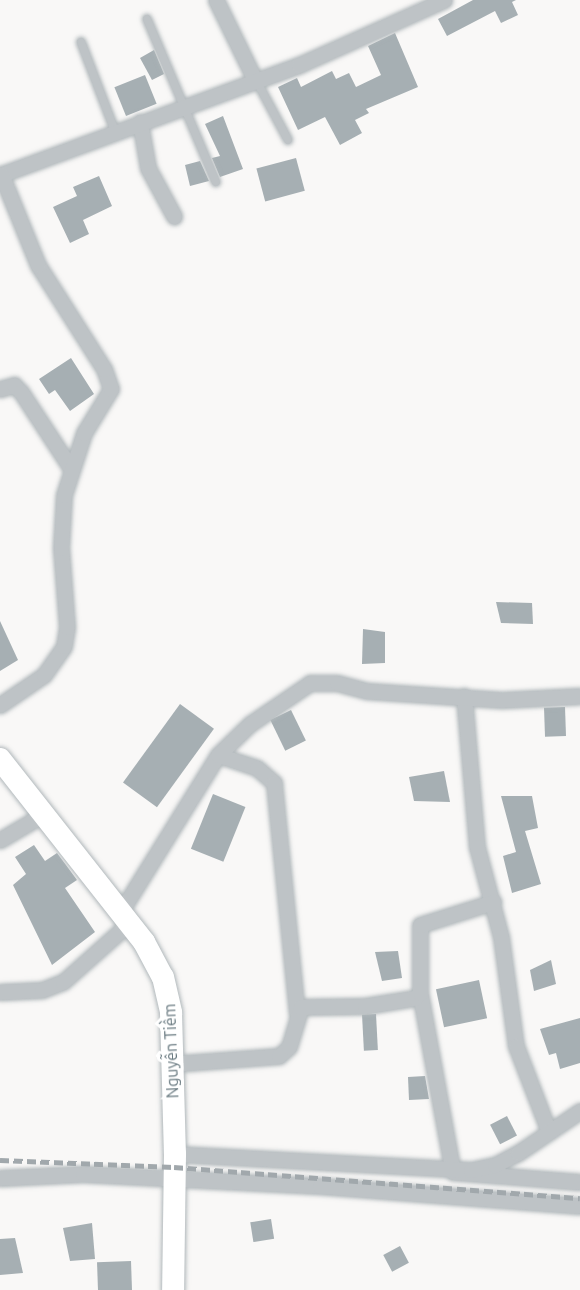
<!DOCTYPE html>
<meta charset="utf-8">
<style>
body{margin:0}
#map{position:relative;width:580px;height:1290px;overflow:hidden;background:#f9f8f7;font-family:Ubuntu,sans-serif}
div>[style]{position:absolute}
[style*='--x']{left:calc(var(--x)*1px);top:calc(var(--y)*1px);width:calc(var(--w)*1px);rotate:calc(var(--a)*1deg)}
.building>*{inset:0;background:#a6afb3;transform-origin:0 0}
.roads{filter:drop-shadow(0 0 2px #b1b8bb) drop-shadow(0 0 2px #b1b8bb)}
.lane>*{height:8px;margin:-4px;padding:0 4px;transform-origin:4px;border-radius:4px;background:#bec3c6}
.street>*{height:15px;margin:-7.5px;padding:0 7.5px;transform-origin:7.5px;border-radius:7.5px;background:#bec3c6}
.secondary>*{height:22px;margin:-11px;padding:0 11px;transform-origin:11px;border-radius:11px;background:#fff}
.rail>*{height:4.5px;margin-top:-2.25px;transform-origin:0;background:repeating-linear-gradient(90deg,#a1a8ac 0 9px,transparent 0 13.5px)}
span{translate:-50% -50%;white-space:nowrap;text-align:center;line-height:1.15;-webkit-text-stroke:6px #fff;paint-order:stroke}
.street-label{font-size:16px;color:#66777e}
</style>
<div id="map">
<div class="building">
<div style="clip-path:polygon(473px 0,516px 0,512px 2px,518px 15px,501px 23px,495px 11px,447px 36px,438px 19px)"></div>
<div style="clip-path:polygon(395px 33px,418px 87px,366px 109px,369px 113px,355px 120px,362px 133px,340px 145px,325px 117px,298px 130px,278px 87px,297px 78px,301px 87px,332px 71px,336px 79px,349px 73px,356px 87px,381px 75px,368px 46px)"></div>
<div style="clip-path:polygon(154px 50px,164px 74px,152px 80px,140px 58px)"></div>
<div style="left:145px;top:75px;width:31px;height:33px;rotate:68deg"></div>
<div style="clip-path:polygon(223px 116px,243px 169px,220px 177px,212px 158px,220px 156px,205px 124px)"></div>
<div style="left:296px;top:158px;width:34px;height:41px;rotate:75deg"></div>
<div style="clip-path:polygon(200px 161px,209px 181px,190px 186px,185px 165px)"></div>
<div style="clip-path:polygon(99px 176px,112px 206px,83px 220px,89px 234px,70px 243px,53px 207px,77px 196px,73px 187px)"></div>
<div style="clip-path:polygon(71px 358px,94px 394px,70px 411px,55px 390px,49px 394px,39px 379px)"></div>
<div style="clip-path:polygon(496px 602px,532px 603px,533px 624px,501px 623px)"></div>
<div style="clip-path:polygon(0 621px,18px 660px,0 671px)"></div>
<div style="clip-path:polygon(363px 629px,385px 632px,385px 663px,362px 664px)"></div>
<div style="left:180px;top:704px;width:42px;height:97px;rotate:36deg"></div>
<div style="left:565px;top:707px;width:29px;height:21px;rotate:88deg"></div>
<div style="left:291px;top:710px;width:34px;height:23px;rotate:64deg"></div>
<div style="clip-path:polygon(444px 771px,450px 802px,414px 801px,409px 777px)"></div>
<div style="left:213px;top:794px;width:35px;height:59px;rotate:22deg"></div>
<div style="clip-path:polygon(501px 796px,532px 796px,538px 828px,525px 831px,541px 884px,512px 893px,503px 856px,516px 852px)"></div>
<div style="clip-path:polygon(34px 845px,45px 861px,57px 853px,66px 865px,77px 880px,65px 888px,95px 932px,52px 965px,13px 885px,26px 874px,15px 857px)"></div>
<div style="clip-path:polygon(398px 951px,402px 978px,382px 981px,375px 952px)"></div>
<div style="clip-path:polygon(551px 960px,556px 984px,534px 991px,530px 970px)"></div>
<div style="left:479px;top:980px;width:39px;height:44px;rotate:78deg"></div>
<div style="left:376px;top:1014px;width:36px;height:14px;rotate:87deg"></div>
<div style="clip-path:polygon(580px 1018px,580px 1063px,560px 1069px,556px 1053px,549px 1055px,540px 1029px)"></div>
<div style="clip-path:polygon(425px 1076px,429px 1099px,409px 1100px,408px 1077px)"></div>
<div style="left:507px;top:1116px;width:22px;height:19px;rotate:63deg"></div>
<div style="left:271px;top:1219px;width:20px;height:21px;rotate:81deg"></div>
<div style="clip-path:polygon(92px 1223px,95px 1259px,70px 1261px,63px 1228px)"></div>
<div style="clip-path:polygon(15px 1238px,23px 1273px,0 1275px,0 1239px)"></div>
<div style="left:400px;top:1246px;width:19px;height:19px;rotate:62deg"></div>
<div style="left:131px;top:1261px;width:29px;height:34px;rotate:88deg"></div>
</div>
<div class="roads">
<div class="lane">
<div style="--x:147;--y:19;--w:177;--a:67.1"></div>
<div style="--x:81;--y:42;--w:95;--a:69.1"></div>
<div style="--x:256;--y:80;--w:68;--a:61.9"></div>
</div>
<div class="street">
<div style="--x:216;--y:0;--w:89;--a:64"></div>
<div style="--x:140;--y:122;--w:47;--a:80.1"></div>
<div style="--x:148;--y:168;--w:55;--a:61.6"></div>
<div style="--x:0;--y:175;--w:319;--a:-20.2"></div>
<div style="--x:299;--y:65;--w:159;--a:-24.1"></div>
<div style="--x:0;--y:389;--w:15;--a:-16"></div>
<div style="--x:14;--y:385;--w:10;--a:45"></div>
<div style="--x:21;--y:392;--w:90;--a:56.8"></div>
<div style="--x:464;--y:696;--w:152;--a:85.1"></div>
<div style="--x:477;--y:847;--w:93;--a:75.1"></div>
<div style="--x:501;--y:937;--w:110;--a:82.2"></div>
<div style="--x:516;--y:1046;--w:92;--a:69"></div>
<div style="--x:0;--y:705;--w:53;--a:-34.3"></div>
<div style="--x:44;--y:675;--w:35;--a:-55"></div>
<div style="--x:64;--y:646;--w:19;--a:-81"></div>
<div style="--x:67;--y:627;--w:79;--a:-94.3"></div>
<div style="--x:61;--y:548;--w:53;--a:-86.8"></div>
<div style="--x:64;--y:495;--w:65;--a:-72.1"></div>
<div style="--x:84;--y:433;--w:52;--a:-58.5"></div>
<div style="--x:111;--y:389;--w:21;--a:-109"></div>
<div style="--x:104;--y:369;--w:123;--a:-122.4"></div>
<div style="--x:38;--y:265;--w:98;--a:-112.1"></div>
<div style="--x:218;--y:755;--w:41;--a:18.4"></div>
<div style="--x:257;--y:768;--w:23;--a:41"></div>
<div style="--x:274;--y:783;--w:231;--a:84.3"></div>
<div style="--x:0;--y:840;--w:51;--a:-30.6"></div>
<div style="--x:120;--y:913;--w:186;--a:-58.2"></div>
<div style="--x:218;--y:755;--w:45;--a:-44.1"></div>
<div style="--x:250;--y:724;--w:73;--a:-34.3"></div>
<div style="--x:310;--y:683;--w:27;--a:0"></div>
<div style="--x:337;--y:683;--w:31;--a:15"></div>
<div style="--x:367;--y:691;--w:135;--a:3.8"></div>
<div style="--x:502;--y:700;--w:78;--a:-2.9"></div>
<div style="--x:0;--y:992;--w:42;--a:-2.7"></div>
<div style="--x:42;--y:990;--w:22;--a:-21"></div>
<div style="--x:63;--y:982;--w:87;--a:-41.7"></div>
<div style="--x:420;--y:993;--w:182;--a:79.6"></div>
<div style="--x:453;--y:1172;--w:127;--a:4.5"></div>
<div style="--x:171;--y:1064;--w:108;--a:-4.2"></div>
<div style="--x:279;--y:1056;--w:13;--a:-42"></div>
<div style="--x:289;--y:1047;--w:42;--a:-73.3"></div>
<div style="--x:301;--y:1007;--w:64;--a:-0.9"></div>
<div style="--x:365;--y:1006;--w:51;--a:-9.1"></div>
<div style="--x:415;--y:998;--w:7;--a:-45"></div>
<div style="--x:420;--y:993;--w:68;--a:-90"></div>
<div style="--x:420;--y:925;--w:77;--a:-17.5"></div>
<div style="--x:175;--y:1154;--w:296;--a:3.1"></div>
<div style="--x:471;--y:1170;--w:25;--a:-12"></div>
<div style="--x:495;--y:1165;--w:26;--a:-28"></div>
<div style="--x:518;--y:1153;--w:75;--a:-34.1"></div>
<div style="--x:0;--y:1178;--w:83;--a:-2.8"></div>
<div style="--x:83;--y:1174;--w:237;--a:2.9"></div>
<div style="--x:320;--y:1186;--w:261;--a:4.4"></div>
</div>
<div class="secondary">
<div style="--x:0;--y:759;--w:233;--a:51.8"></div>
<div style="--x:144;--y:942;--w:40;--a:62"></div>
<div style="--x:163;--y:977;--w:37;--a:77"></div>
<div style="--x:171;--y:1013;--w:141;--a:88.4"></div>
<div style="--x:175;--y:1154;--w:136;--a:90.8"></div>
</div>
</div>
<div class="rail">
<div style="--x:0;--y:1160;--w:174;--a:2.3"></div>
<div style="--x:174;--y:1167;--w:407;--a:4.4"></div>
</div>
<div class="street-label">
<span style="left:171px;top:1051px;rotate:-92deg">Nguyễn Tiềm</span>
</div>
</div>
